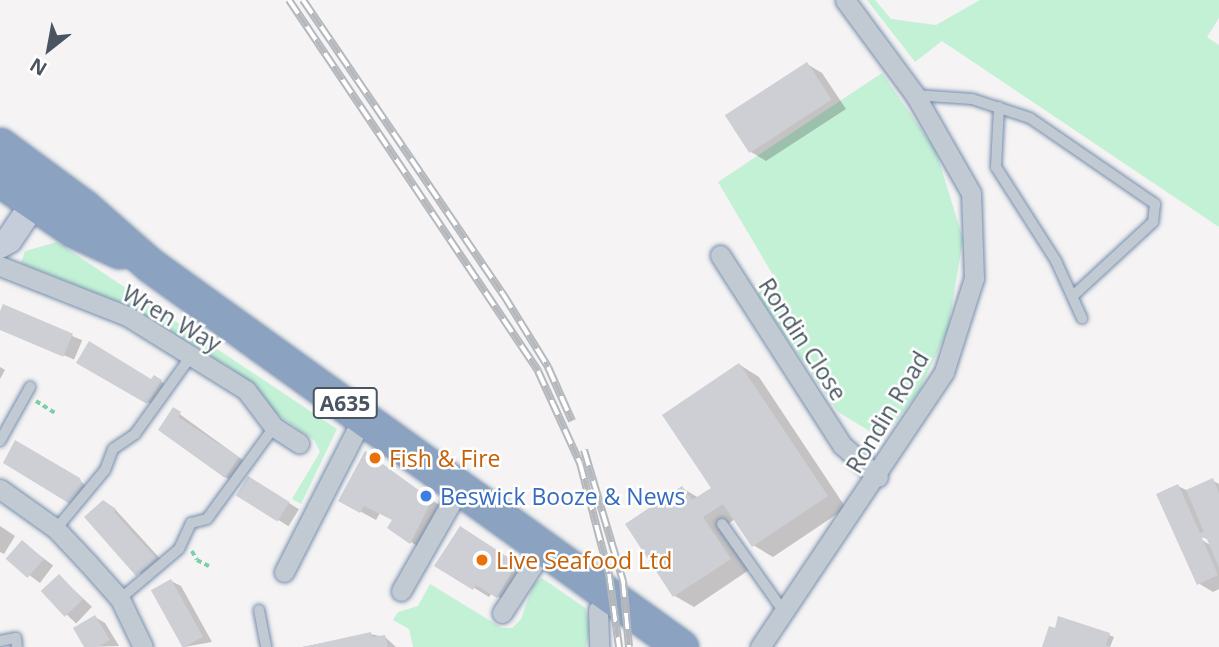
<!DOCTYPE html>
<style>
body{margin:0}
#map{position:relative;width:1219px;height:647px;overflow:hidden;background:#f5f3f3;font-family:"Open Sans",sans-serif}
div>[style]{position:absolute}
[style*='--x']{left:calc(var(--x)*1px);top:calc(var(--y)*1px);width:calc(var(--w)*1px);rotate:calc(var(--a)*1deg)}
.green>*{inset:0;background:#c3f1d6}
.shadow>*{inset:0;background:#0003;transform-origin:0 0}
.building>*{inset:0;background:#cdcfd5;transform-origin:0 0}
.path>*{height:3.5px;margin-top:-1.75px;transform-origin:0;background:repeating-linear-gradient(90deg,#7ad0a8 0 5px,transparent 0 8.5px)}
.roads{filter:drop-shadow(0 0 2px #768ead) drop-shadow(0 0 2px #768ead)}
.lane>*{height:10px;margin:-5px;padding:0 5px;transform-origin:5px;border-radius:5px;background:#c1c9d2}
.street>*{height:19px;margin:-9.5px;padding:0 9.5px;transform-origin:9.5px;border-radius:9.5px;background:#c1c9d2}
.secondary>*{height:26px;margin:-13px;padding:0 13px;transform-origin:13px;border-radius:13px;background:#c4cdd9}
.highway>*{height:33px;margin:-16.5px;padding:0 16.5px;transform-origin:16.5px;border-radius:16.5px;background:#8ba3c1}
.rail>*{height:8px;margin-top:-4px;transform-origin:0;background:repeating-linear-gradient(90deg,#fff 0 16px,#b5b8bd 0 32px);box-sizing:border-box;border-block:2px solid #b5b8bd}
.dots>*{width:19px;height:19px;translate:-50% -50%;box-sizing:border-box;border:4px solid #fff;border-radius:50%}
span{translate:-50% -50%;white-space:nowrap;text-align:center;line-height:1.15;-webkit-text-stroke:5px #fff;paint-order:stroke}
.shield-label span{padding:2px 5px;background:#fff;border:2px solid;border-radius:5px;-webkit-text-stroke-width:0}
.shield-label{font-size:21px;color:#4a5561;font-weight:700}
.street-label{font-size:23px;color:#4a5561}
.food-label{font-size:23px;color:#c56008}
.left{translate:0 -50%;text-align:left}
.shop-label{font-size:23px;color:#366cbe}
.north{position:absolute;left:14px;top:14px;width:70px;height:70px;-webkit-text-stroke:5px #fff;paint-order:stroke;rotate:211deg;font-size:19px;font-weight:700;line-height:28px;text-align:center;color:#4a5561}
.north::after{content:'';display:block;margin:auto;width:24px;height:32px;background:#4a5561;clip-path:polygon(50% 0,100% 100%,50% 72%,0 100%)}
</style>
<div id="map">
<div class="green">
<div style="clip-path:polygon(867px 0,875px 0,891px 19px,936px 25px,980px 0,1219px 0,1219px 18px,1207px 37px,1219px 45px,1219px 227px,942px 41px,915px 62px)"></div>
<div style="clip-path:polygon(882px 73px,936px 151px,963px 239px,948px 330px,919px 391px,891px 428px,876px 435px,838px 412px,757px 295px,773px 275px,718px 182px)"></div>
<div style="clip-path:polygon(57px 242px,337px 429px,301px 504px,292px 499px,320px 452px,314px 440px,274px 412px,256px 387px,228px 366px,126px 305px,21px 263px,25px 251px)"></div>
<div style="clip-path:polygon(542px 578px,585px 608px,590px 628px,586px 647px,413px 647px,409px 629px,393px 620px,398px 612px,418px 606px,430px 584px,502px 628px,512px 628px,521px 619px,533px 585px)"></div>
</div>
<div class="shadow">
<div style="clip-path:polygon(807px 64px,822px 73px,846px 109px,766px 161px,751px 152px)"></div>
<div style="left:4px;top:307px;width:85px;height:21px;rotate:23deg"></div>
<div style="clip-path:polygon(78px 362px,152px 382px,154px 378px,171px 387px,158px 408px)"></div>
<div style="clip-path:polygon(740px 365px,759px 377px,846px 508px,773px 557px,753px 545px,735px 519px,721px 529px,749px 570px,694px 607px,675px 596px,682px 488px,699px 498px,713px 488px)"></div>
<div style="clip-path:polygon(0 367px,5px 370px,0 379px)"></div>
<div style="left:174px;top:410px;width:92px;height:24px;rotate:36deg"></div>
<div style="clip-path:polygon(366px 453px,446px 510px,425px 551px,411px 542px,394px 520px,380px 513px,376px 520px,356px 509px)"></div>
<div style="clip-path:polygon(5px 463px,74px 476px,91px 490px,80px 508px)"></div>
<div style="left:249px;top:478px;width:59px;height:20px;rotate:32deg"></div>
<div style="clip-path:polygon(evenodd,1212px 480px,1219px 484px,1219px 589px,1213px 592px,1198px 583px,1178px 486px,1188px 491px,1212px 480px,1195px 532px,1210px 541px,1210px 545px,1194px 535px,1195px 532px)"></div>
<div style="clip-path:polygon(114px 508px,165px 564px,147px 581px,87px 517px)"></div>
<div style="clip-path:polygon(0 526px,15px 536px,4px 554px,0 552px)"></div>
<div style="clip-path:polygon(475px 537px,531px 573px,512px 605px,492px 593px,489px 597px,437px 565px)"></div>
<div style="left:22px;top:542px;width:39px;height:22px;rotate:37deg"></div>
<div style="left:59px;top:576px;width:45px;height:23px;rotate:43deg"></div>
<div style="clip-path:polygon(171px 581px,181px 586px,212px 642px,184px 647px,153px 591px)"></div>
<div style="clip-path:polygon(95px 617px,105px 623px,119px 646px,86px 647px)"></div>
<div style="clip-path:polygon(370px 634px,385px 637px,396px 647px,302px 647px)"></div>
<div style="clip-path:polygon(1109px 635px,1114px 637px,1110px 647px,1044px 647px)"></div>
</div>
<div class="building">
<div style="left:807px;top:62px;width:45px;height:98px;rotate:57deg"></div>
<div style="left:3px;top:304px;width:76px;height:25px;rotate:23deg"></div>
<div style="clip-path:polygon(89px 341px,151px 379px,154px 375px,162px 380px,147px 404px,76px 363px)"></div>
<div style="clip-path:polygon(739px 363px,828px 496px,752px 547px,723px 504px,703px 517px,731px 559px,673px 597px,625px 524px,682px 486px,692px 500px,711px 488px,662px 415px)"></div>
<div style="clip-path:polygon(173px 407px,181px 412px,178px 417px,239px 457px,225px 478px,158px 430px)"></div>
<div style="clip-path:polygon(15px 440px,80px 478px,82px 484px,70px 504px,3px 463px)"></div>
<div style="clip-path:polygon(365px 451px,432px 500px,410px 544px,387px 528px,392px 520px,364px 506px,360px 513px,338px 501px)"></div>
<div style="left:248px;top:476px;width:49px;height:23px;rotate:32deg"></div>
<div style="clip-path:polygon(1213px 478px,1219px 493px,1219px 568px,1206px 537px,1202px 538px,1218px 575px,1197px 585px,1156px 494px,1178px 484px,1200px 533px,1204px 532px,1186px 490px)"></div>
<div style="clip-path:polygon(103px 500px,116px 509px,114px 512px,156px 558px,136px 576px,84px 517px)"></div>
<div style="clip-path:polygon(460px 526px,517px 563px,497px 598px,476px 585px,473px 590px,434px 566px)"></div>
<div style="left:22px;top:540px;width:29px;height:25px;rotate:41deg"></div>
<div style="left:59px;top:574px;width:35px;height:25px;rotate:47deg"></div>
<div style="left:171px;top:579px;width:66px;height:23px;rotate:61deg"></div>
<div style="clip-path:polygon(95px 615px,110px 640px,98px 647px,84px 647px,73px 628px)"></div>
<div style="clip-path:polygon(1058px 616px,1110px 633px,1106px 645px,1111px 647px,1042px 647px,1049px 626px,1055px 628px)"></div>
<div style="clip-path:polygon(371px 632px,372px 637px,385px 635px,388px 647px,303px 647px)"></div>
</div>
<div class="path">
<div style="--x:36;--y:401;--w:22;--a:32"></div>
<div style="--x:192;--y:551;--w:10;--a:61"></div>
<div style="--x:197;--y:560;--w:16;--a:27"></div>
</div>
<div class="roads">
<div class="lane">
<div style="--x:915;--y:95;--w:57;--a:4"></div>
<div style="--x:972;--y:99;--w:61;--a:18.1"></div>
<div style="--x:1030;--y:118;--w:152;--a:34.5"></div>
<div style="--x:1155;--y:204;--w:18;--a:96"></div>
<div style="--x:1153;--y:222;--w:108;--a:137.3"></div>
<div style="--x:999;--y:107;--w:60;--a:92.9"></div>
<div style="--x:996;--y:167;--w:112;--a:57.4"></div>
<div style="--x:1056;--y:261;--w:63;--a:65.5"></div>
<div style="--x:0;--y:441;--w:62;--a:-60.9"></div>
<div style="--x:722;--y:524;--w:108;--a:54.8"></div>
<div style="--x:56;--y:529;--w:77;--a:-50.3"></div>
<div style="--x:105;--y:470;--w:22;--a:-69"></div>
<div style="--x:113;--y:449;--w:27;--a:-34"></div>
<div style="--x:135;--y:434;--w:96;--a:-54.3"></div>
<div style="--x:120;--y:599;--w:77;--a:-40.3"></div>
<div style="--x:179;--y:549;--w:29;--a:-65"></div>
<div style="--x:191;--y:523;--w:16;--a:-14"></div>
<div style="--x:207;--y:519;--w:114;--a:-53.9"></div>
<div style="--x:259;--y:610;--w:38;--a:79"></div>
<div style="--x:0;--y:641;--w:16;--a:-11"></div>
<div style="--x:16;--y:638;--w:9;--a:84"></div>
</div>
<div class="street">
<div style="--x:720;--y:255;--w:226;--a:57.3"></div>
<div style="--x:842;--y:445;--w:48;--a:41.6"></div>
<div style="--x:0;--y:266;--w:136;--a:21.5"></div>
<div style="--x:127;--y:316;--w:140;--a:31.9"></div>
<div style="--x:246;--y:390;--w:46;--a:52.9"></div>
<div style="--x:274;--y:427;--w:30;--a:33"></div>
<div style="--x:0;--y:489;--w:69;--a:35.5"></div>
<div style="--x:56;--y:529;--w:47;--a:46.7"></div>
<div style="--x:88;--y:563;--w:48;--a:48.4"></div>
<div style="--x:120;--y:599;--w:53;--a:64.4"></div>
<div style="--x:284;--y:572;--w:174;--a:-63"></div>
<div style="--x:401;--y:591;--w:120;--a:-60.4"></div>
<div style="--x:598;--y:610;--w:37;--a:88"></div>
<div style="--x:502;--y:613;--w:77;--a:-57.1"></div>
<div style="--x:760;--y:647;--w:331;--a:-56.2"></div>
<div style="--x:944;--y:372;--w:99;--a:-72.3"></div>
<div style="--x:974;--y:278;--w:85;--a:-92"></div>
<div style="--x:971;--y:193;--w:113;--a:-119.7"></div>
<div style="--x:915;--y:95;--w:118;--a:-126.4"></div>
</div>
<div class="secondary">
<div style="--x:0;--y:245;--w:10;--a:-29"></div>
<div style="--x:9;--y:240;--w:45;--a:-56"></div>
<div style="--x:34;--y:203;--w:17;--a:-83"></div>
</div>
<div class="highway">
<div style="--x:0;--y:145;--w:104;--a:36.4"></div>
<div style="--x:84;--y:207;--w:88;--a:41.3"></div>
<div style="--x:150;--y:265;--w:654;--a:35.73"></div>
<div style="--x:0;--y:180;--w:88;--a:34.4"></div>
<div style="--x:73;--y:230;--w:51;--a:24.5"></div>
</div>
</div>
<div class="rail">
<div style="--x:289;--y:0;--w:447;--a:56.1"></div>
<div style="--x:538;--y:371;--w:101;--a:65.5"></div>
<div style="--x:580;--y:463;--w:115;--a:75.4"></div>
<div style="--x:609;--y:574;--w:74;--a:82.2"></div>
<div style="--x:303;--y:0;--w:356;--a:55.8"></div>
<div style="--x:503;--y:294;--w:86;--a:58.3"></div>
<div style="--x:548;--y:367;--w:59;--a:66"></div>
<div style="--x:584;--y:450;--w:137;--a:73.4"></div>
<div style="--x:623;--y:581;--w:66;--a:84.8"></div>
</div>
<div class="dots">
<div style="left:375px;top:458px;background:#e8710a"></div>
<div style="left:426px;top:496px;background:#3f7fe0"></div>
<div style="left:482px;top:560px;background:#e8710a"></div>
</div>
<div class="shield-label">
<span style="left:345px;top:403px">A635</span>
</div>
<div class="street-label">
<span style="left:172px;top:318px;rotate:30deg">Wren Way</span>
<span style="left:803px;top:339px;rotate:57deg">Rondin Close</span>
<span style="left:887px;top:412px;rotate:-59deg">Rondin Road</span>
</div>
<div class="food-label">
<span class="left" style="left:389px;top:458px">Fish &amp; Fire</span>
<span class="left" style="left:496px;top:560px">Live Seafood Ltd</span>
</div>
<div class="shop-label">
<span class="left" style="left:440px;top:496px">Beswick Booze &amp; News</span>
</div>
<div class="north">N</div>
</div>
